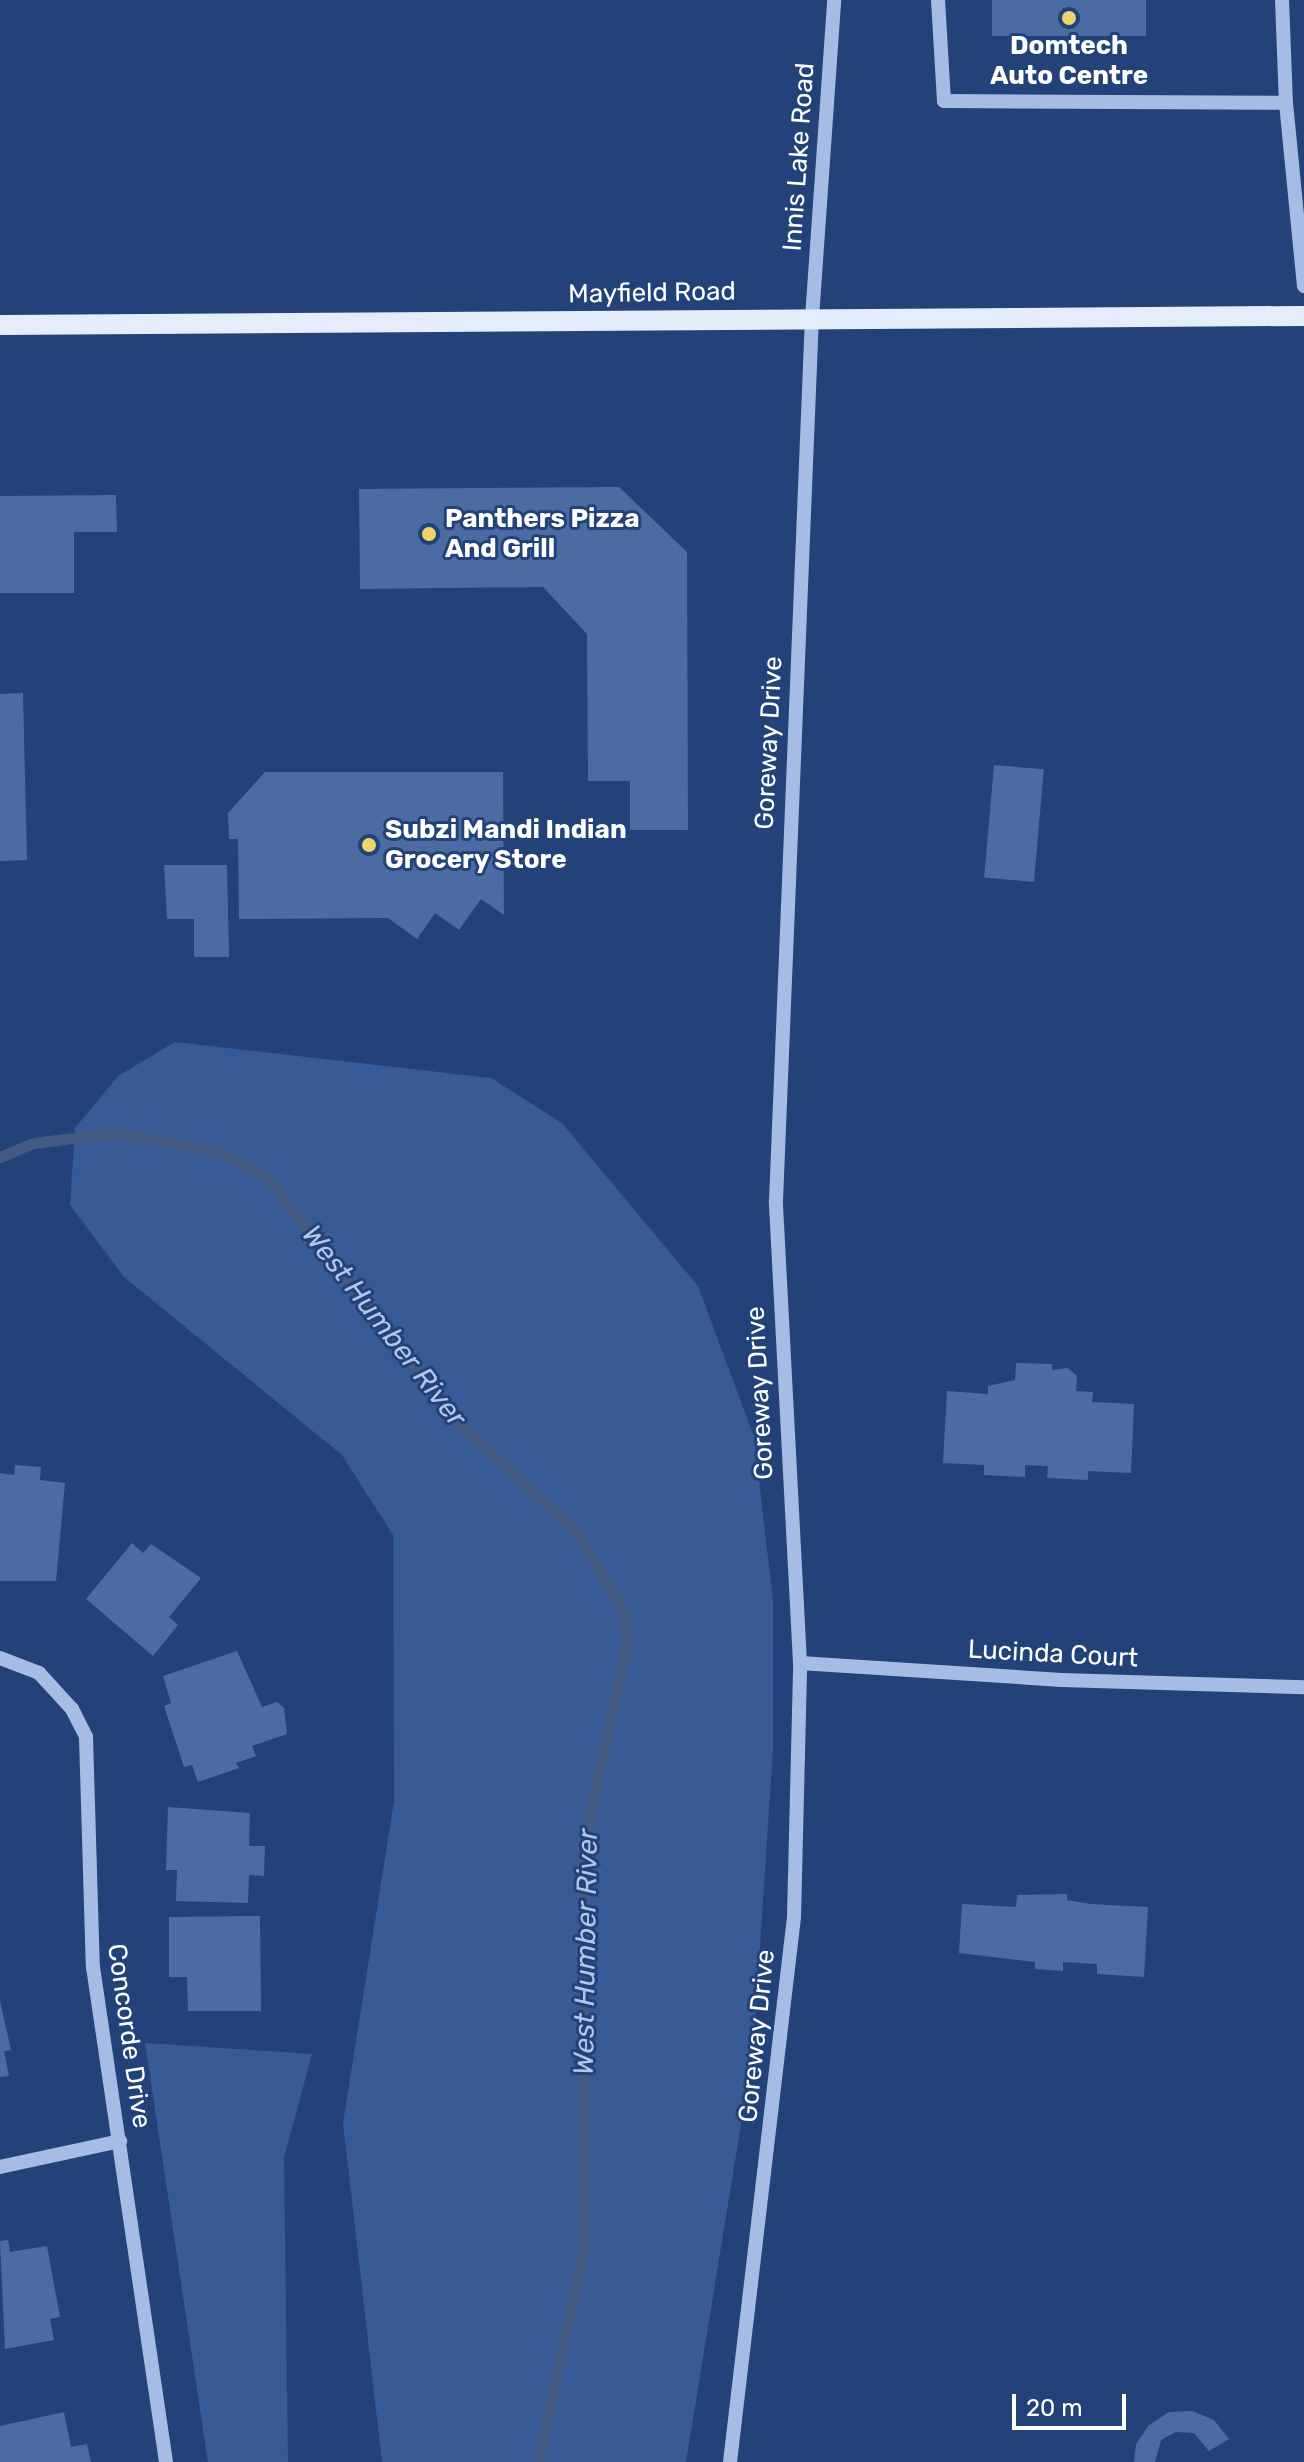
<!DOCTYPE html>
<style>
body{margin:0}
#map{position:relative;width:1304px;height:2462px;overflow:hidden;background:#234279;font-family:Rubik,sans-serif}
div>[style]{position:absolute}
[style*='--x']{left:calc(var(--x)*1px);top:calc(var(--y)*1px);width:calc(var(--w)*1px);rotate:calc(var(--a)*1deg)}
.green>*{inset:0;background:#375b97}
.stream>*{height:11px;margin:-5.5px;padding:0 5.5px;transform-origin:5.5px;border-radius:5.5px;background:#435a82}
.building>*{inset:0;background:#4b6ca3;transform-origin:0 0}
.minor>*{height:14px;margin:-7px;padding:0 7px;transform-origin:7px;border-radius:7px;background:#a5bde4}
.major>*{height:20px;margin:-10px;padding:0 10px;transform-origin:10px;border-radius:10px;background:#e5ecfc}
.dots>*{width:22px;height:22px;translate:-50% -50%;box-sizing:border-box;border:4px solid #234279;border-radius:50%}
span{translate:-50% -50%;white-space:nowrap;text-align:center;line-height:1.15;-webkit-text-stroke:6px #234279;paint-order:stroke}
.poi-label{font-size:26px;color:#fff;font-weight:700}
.left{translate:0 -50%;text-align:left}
.street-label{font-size:26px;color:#fff}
.water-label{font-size:28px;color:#b0c7ec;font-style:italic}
.scale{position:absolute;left:1012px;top:2394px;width:114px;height:36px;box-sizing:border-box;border:4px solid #fff;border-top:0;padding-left:10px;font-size:24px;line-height:28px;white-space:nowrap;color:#fff;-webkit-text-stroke:6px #234279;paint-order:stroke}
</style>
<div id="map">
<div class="green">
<div style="clip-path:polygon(175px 1042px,491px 1078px,562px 1123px,698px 1286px,754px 1437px,773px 1601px,773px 1750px,753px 2051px,686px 2462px,382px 2462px,343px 2123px,394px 1801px,393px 1535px,342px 1455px,124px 1277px,70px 1205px,75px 1128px,118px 1076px)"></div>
<div style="clip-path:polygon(145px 2043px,312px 2054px,284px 2158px,288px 2462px,208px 2462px)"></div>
</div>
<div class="stream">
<div style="--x:0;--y:1157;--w:36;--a:-23"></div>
<div style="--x:33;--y:1143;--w:83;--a:-7"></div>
<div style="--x:115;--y:1133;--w:104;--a:10"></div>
<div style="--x:217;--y:1151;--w:55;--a:27"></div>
<div style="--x:266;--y:1176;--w:306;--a:52.2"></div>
<div style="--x:454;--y:1418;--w:173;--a:43.1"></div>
<div style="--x:580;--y:1536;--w:89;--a:60.3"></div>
<div style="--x:624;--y:1613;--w:30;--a:84"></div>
<div style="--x:627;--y:1643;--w:206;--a:102.3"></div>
<div style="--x:583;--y:1844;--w:402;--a:89.9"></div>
<div style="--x:584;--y:2246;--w:221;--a:102"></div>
</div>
<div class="building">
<div style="left:992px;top:0;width:154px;height:36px"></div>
<div style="clip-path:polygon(619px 487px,687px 552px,688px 830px,630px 830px,630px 781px,588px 781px,587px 634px,543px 587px,360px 589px,359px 489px)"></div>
<div style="clip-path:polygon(116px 495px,117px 532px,74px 532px,74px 593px,0 593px,0 496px)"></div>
<div style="clip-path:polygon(23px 693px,27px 860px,0 861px,0 694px)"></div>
<div style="left:994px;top:765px;width:50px;height:113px;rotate:5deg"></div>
<div style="clip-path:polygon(265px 772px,503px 772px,504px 915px,481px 899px,459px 930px,435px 913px,417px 939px,388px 918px,239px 919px,238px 839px,229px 839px,228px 813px)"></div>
<div style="clip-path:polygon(164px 865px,227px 865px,229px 957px,194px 957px,194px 919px,167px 919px)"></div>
<div style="clip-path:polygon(1016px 1363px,1052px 1364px,1052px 1370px,1068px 1368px,1077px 1376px,1076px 1391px,1093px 1392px,1092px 1402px,1134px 1404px,1131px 1473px,1088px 1471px,1088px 1480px,1047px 1478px,1048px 1466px,1025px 1465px,1025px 1477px,984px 1475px,984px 1465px,943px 1463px,947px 1391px,988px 1394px,988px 1386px,1015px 1380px)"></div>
<div style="clip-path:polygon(15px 1465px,41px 1467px,40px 1480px,65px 1483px,56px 1581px,0 1581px,0 1473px,14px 1475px)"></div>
<div style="clip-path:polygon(132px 1543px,143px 1553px,151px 1544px,201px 1578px,169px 1617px,178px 1625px,153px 1656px,86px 1599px)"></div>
<div style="clip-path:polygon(237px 1651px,262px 1707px,277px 1702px,284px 1708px,287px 1734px,252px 1746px,256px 1756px,236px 1763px,239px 1768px,198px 1782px,192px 1765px,184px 1767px,164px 1706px,171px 1703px,163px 1676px)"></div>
<div style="clip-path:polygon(168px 1807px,250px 1813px,249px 1846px,265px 1846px,264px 1876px,249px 1875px,248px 1903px,176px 1901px,177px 1870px,166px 1870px)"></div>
<div style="clip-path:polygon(1067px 1894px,1067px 1900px,1091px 1904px,1148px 1907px,1144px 1977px,1097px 1974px,1097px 1964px,1063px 1962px,1063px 1971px,1035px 1969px,1035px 1962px,959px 1953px,962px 1904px,1016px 1907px,1017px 1895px)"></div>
<div style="clip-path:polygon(260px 1916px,261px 2011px,188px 2011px,187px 1977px,169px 1977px,169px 1917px)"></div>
<div style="clip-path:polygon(0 2001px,11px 2050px,4px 2051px,9px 2076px,0 2077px)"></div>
<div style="clip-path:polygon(8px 2240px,10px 2252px,47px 2246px,60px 2317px,50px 2319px,54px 2340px,5px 2349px,0 2241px)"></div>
<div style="clip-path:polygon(1192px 2411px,1214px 2420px,1229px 2439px,1209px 2451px,1194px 2433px,1176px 2432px,1161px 2440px,1155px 2462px,1134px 2462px,1136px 2444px,1149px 2425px,1169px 2412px)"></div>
<div style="clip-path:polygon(64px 2412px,71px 2447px,87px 2444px,91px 2462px,0 2462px,0 2426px)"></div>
</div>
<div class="minor">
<div style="--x:938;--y:0;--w:101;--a:86.6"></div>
<div style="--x:944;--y:101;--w:342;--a:0.3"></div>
<div style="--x:1286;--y:103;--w:184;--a:84.4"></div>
<div style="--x:1282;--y:0;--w:103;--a:87.8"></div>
<div style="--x:0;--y:1658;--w:42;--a:21"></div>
<div style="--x:39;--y:1673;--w:49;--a:47.5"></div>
<div style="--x:72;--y:1709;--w:31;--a:63"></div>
<div style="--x:86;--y:1737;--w:230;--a:88.3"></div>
<div style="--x:93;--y:1967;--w:500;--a:81.61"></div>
<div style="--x:800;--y:1663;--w:262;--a:3.7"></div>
<div style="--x:1061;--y:1680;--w:243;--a:1.7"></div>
<div style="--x:0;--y:2167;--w:123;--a:-12.2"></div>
<div style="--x:730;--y:2462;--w:549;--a:-83.3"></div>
<div style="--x:794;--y:1917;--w:254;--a:-88.6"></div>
<div style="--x:800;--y:1663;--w:463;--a:-93"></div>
<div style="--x:776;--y:1201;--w:884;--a:-87.67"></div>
<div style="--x:812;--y:318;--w:319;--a:-86"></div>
</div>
<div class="major">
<div style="--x:0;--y:325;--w:1304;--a:-0.4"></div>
</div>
<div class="dots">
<div style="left:1069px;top:18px;background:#efd269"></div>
<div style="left:429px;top:534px;background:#efd269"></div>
<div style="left:369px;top:845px;background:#efd269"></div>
</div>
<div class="poi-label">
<span style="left:1069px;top:61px">Domtech<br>Auto Centre</span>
<span class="left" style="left:445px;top:534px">Panthers Pizza<br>And Grill</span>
<span class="left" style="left:385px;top:845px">Subzi Mandi Indian<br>Grocery Store</span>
</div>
<div class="street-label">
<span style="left:799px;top:157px;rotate:-86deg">Innis Lake Road</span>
<span style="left:652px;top:293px;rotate:-1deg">Mayfield Road</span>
<span style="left:769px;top:743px;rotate:-87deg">Goreway Drive</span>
<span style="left:760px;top:1393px;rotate:-93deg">Goreway Drive</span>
<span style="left:1053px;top:1654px;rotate:3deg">Lucinda Court</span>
<span style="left:129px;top:2036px;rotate:82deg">Concorde Drive</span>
<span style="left:757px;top:2036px;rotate:-84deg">Goreway Drive</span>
</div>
<div class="water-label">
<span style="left:384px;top:1326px;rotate:52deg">West Humber River</span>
<span style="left:586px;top:1952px;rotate:-89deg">West Humber River</span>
</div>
<div class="scale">20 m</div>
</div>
